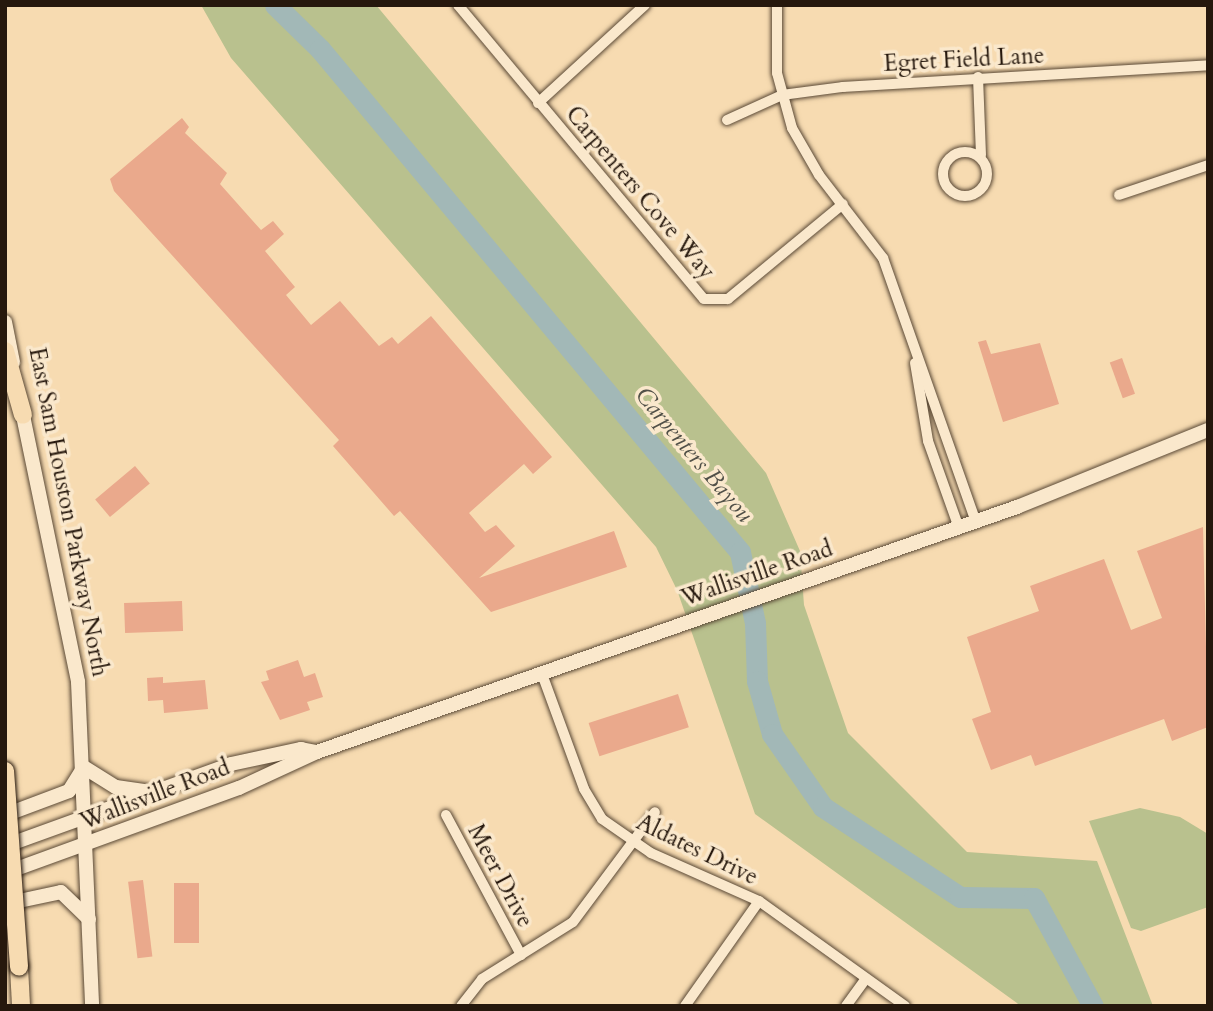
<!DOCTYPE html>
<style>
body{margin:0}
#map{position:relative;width:1213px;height:1011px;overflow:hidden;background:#f7dbb1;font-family:Cardo,serif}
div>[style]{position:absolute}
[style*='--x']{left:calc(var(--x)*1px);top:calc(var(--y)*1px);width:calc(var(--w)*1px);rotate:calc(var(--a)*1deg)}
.green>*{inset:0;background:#b9c18e}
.river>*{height:21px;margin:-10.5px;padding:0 10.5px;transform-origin:10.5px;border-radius:10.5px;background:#a2b8b7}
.building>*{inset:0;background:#eaa98c;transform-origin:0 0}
.roads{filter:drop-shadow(0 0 2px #5a4936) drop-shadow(0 0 2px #5a4936)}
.minor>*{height:10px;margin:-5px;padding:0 5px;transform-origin:5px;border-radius:5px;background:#fae8cc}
.minor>.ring{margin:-5px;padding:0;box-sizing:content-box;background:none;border:10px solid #fae8cc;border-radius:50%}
.secondary>*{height:14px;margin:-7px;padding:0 7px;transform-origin:7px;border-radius:7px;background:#fae8cc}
.motorway>*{height:18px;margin:-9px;padding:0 9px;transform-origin:9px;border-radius:9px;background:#f7dbb1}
.bridges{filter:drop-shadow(0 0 2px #26180d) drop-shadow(0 0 2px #26180d)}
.motorway-bridge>*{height:18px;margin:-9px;padding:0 9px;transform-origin:9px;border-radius:9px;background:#f7dbb1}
span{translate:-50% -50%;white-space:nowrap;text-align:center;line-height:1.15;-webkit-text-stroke:7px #fae8cc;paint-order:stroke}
.street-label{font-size:23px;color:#26180d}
.water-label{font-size:24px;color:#515048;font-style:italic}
.frame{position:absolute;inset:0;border:7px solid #26180d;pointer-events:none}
</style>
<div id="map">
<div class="green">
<div style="clip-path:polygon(201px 5px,376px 5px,766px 473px,800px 551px,804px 605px,848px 733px,967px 852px,1097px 861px,1153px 1006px,1021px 1006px,755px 814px,677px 590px,656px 547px,231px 58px)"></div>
<div style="clip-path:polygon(1140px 808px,1180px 817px,1208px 834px,1208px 907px,1141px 931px,1131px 928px,1089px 821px)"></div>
</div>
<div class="river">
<div style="--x:275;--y:5;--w:63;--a:44.4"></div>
<div style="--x:320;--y:49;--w:655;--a:50.14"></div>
<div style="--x:740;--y:552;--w:73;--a:78.1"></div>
<div style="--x:755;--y:623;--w:58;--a:88"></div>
<div style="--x:757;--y:681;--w:55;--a:74.2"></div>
<div style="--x:772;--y:734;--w:89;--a:55.1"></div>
<div style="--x:823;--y:807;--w:164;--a:33.3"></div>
<div style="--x:960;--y:897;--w:74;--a:0.8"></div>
<div style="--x:1034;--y:898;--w:123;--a:61.4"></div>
</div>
<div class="building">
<div style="clip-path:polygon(182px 118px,189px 127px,185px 133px,227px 173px,220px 184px,261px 230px,273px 221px,284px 234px,265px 251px,295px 287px,286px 295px,311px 325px,340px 301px,379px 346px,392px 337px,398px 344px,431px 316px,552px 457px,533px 474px,524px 464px,469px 513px,485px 532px,496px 525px,515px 546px,479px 578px,614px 531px,627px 567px,491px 612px,400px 511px,394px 516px,333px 446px,339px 440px,114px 191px,110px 179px)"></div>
<div style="clip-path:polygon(986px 340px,991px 354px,1040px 343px,1059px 404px,1003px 422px,978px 342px)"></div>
<div style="left:1122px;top:358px;width:38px;height:13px;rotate:70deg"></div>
<div style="left:135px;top:466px;width:23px;height:52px;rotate:50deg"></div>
<div style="clip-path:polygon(1203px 527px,1208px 727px,1172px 741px,1164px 719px,1035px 766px,1031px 755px,991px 770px,972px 719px,991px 712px,967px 637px,1039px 611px,1030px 586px,1104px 559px,1131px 630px,1162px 618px,1137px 551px)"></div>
<div style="left:182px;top:601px;width:30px;height:58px;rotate:88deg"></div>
<div style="clip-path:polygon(298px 660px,304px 677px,315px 673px,323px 697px,307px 702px,310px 710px,280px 720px,261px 682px,269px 680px,266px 671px)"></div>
<div style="clip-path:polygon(163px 677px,163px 683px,205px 680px,208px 709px,164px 713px,163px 700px,148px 701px,147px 678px)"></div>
<div style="left:678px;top:694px;width:35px;height:94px;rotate:72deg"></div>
<div style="left:143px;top:880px;width:77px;height:15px;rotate:83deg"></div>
<div style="left:174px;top:883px;width:25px;height:60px"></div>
</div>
<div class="roads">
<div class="minor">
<div style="--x:458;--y:5;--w:383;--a:50.1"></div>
<div style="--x:704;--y:299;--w:24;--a:0"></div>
<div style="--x:728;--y:299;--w:149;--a:-39.6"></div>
<div style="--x:777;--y:5;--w:68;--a:90"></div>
<div style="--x:777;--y:73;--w:57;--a:74.7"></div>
<div style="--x:792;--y:128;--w:54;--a:60.1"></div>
<div style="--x:819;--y:175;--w:105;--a:52.4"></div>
<div style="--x:883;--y:258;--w:280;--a:70.6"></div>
<div style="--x:978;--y:77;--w:78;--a:87.8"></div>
<div style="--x:538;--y:103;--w:145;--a:-42.5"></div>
<div style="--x:727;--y:120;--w:60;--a:-24.4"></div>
<div style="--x:782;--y:95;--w:62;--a:-7.5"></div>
<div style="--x:843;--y:87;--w:366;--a:-3.4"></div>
<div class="ring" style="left:943px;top:152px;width:34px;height:34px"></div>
<div style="--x:1119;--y:195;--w:94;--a:-18.6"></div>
<div style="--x:915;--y:363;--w:79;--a:80.5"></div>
<div style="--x:928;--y:441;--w:92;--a:70.4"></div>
<div style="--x:542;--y:674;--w:122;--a:69.9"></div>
<div style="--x:584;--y:789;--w:35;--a:59"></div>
<div style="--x:602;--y:819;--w:60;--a:34.8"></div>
<div style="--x:651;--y:853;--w:118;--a:24"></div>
<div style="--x:759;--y:901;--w:180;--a:35.7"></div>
<div style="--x:446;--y:815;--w:159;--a:61.8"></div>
<div style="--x:461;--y:1006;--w:34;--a:-52"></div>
<div style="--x:482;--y:979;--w:107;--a:-32.1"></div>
<div style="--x:573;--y:922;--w:137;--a:-53.3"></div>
<div style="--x:685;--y:1006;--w:128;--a:-54.8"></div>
<div style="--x:846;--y:1006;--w:34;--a:-54"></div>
</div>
<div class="secondary">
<div style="--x:5;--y:322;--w:41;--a:78.7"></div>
<div style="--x:21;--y:406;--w:282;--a:78.3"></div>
<div style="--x:78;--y:682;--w:324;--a:87.5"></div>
<div style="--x:82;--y:766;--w:40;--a:32"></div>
<div style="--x:116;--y:787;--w:35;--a:8"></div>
<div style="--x:5;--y:815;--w:68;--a:-20.6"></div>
<div style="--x:69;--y:791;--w:25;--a:-58"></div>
<div style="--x:5;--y:846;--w:240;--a:-19.9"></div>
<div style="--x:231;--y:764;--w:72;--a:-12.1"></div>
<div style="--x:301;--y:749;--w:16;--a:11"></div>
<div style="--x:5;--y:873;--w:249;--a:-20"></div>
<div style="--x:239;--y:788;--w:86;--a:-24.8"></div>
<div style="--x:317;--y:752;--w:742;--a:-19.29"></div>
<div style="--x:1017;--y:507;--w:206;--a:-22"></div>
<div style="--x:5;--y:904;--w:57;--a:-12.1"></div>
<div style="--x:61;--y:892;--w:39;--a:44"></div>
</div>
<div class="motorway">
<div style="--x:5;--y:351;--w:66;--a:74.3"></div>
<div style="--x:19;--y:967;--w:39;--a:87"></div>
</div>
</div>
<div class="bridges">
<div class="motorway-bridge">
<div style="--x:5;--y:771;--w:196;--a:85.9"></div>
</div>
</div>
<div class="street-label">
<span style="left:964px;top:60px;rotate:-3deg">Egret Field Lane</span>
<span style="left:640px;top:193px;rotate:50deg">Carpenters Cove Way</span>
<span style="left:68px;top:512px;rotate:79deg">East Sam Houston Parkway North</span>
<span style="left:757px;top:574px;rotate:-19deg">Wallisville Road</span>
<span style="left:155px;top:795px;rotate:-21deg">Wallisville Road</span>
<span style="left:697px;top:850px;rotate:26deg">Aldates Drive</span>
<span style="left:500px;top:876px;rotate:62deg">Meer Drive</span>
</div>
<div class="water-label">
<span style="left:694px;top:455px;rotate:50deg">Carpenters Bayou</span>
</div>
<div class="frame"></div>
</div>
